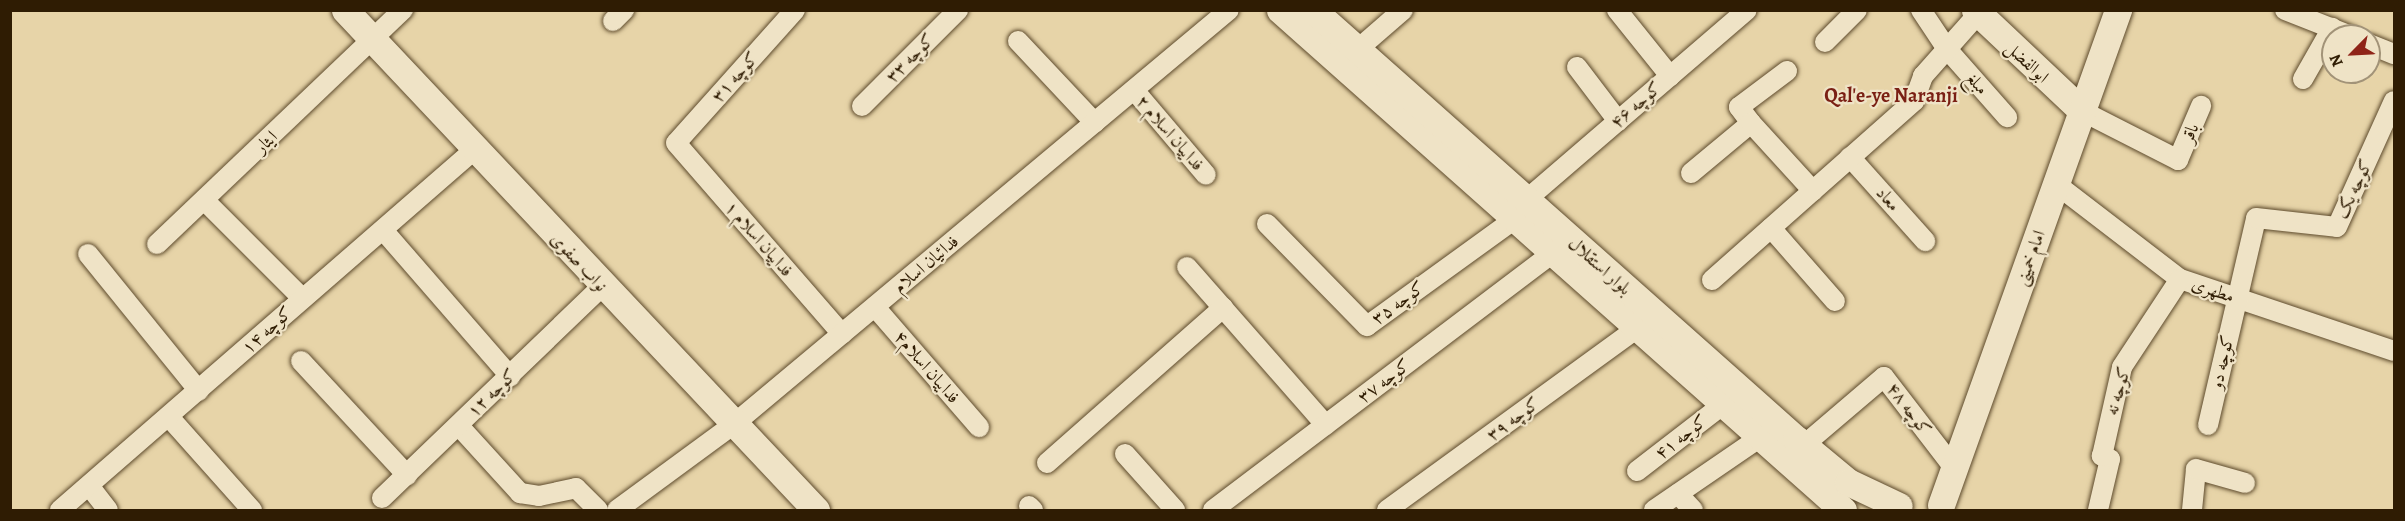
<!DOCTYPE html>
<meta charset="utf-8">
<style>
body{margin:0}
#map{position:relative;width:2405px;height:521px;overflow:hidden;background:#e7d4a8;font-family:Alegreya,Amiri,serif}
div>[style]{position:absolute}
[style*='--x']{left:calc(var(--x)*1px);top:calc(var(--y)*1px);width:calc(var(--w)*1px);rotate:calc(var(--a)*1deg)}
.roads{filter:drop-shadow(0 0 2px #5d4a2c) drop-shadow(0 0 2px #5d4a2c)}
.street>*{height:20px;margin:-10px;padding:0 10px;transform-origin:10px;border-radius:10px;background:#efe3c6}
.secondary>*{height:27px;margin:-13.5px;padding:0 13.5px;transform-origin:13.5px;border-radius:13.5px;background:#efe3c6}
span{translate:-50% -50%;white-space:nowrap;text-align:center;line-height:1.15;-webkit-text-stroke:4.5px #efe3c6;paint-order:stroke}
.street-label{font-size:18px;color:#2f1c03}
.neighbourhood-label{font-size:20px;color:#7a1f14;font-weight:700}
.frame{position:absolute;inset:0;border:12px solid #2f1c03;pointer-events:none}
.north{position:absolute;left:2321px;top:24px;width:60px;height:60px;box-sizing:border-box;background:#efe3c6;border:2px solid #a29378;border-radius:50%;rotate:246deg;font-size:16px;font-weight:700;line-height:24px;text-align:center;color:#2f1c03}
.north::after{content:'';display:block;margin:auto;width:21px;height:27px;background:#8f2418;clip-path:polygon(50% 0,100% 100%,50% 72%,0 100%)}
</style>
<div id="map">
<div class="roads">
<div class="street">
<div style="--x:795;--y:10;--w:178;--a:131.8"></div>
<div style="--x:676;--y:143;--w:253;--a:49"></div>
<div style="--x:1617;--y:10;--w:85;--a:51.2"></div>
<div style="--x:1921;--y:10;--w:47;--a:56.3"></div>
<div style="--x:1947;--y:49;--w:91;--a:48.6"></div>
<div style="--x:2285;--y:10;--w:71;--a:21.5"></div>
<div style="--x:613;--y:21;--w:16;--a:-45"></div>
<div style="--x:1018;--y:41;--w:112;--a:46.8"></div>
<div style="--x:1825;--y:42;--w:45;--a:-45"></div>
<div style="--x:2369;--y:44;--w:27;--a:22"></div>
<div style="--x:1357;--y:50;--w:61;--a:-41"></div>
<div style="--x:1577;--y:67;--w:68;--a:52.8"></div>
<div style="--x:2303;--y:79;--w:59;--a:-60.4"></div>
<div style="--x:1134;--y:90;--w:111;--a:49.7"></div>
<div style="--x:862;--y:106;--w:136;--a:-45"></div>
<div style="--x:2082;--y:111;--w:108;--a:27"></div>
<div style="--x:2178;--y:160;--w:59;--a:-66.9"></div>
<div style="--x:1751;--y:123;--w:20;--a:-127"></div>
<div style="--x:1739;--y:107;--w:60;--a:-36.9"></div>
<div style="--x:1850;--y:157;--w:113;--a:48.2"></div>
<div style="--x:1691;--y:173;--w:78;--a:-39.8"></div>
<div style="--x:1751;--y:123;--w:92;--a:47.6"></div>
<div style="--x:2056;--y:184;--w:156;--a:37.5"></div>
<div style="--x:2180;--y:279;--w:226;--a:18.6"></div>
<div style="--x:204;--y:200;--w:139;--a:45"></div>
<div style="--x:1526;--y:200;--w:291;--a:-40.7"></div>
<div style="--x:1267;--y:224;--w:143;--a:45.6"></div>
<div style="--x:1367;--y:326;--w:184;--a:-35.9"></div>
<div style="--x:1771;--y:228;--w:97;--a:48.8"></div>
<div style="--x:383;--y:230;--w:194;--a:49"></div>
<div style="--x:157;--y:244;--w:340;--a:-43.6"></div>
<div style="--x:88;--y:254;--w:176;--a:51"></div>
<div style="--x:1187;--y:267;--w:210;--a:48.7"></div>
<div style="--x:1712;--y:280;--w:270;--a:-41.5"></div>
<div style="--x:1914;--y:101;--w:27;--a:-70"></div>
<div style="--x:1923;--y:76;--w:83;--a:-48.4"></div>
<div style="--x:875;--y:307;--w:159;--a:49.1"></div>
<div style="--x:301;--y:361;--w:156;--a:47.1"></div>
<div style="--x:169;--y:417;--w:125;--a:48.3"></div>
<div style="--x:2208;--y:425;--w:212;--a:-76.9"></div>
<div style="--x:2256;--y:218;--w:81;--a:6.3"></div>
<div style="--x:2337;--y:227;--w:138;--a:-65.7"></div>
<div style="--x:459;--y:426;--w:91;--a:47.7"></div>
<div style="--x:520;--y:493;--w:19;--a:9"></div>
<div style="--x:539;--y:496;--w:38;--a:-12"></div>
<div style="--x:576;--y:488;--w:31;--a:45"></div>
<div style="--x:1804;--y:445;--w:105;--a:-40.4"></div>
<div style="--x:1884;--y:377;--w:115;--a:52.4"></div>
<div style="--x:1125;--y:454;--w:75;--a:48.2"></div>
<div style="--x:1047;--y:463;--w:235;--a:-41.4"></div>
<div style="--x:1637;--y:471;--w:111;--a:-37.7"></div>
<div style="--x:90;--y:487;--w:29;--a:52"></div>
<div style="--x:1678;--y:494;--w:22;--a:47"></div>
<div style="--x:382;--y:498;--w:304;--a:-43.9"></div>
<div style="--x:1029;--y:506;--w:6;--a:45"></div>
<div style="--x:60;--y:510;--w:549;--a:-41.01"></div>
<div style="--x:617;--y:510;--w:145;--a:-36.3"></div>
<div style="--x:734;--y:424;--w:645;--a:-39.91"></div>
<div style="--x:1213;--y:510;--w:428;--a:-37.1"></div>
<div style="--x:1387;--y:510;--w:311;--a:-36"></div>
<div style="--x:1654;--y:510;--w:131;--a:-34.4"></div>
<div style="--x:2098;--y:510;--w:52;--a:-76.8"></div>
<div style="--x:2110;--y:459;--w:9;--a:-159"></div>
<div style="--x:2102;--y:456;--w:91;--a:-77.3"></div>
<div style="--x:2122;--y:367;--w:105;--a:-56.6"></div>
<div style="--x:2192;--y:510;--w:41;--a:-84.4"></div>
<div style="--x:2196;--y:469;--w:51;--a:15.9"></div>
</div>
<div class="secondary">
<div style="--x:345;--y:10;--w:687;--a:46.71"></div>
<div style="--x:1280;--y:10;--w:753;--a:41.61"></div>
<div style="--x:1313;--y:10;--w:646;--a:41.61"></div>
<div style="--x:1796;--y:439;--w:67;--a:39.6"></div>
<div style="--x:1848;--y:482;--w:56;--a:25.2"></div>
<div style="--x:1975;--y:10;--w:147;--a:43.3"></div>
<div style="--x:1941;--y:505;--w:526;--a:-70.32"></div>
</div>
</div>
<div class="street-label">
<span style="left:910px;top:58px;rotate:-45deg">کوچه ۳۳</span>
<span style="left:2027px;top:62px;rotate:43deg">ابوالفضل</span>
<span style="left:735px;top:77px;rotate:-48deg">کوچه ۳۱</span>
<span style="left:1977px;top:83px;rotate:48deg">مبلغ</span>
<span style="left:1636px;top:105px;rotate:-41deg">کوچه ۴۶</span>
<span style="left:1170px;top:133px;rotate:49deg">فداییان اسلام ۲</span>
<span style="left:2190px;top:133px;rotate:-67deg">باقر</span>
<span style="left:266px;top:142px;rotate:-43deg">ایثار</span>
<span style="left:2354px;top:189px;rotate:-65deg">کوچه یک</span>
<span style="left:1888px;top:199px;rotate:48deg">معاد</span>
<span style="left:759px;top:239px;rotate:49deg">فداییان اسلام ۱</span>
<span style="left:2030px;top:258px;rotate:-70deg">امام خمینی</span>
<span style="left:579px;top:262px;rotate:47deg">نواب صفوی</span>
<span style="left:926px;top:264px;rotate:-40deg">فدائیان اسلام</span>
<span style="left:1600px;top:266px;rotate:42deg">بلوار استقلال</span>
<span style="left:2213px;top:290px;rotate:19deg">مطهری</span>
<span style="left:1398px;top:303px;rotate:-36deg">کوچه ۳۵</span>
<span style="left:267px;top:330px;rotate:-42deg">کوچه ۱۴</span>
<span style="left:2222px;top:362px;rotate:-77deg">کوچه دو</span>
<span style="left:927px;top:367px;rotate:49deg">فداییان اسلام۴</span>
<span style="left:1384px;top:381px;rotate:-37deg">کوچه ۳۷</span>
<span style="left:2118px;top:391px;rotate:-74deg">کوچه نه</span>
<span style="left:492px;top:393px;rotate:-44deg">کوچه ۱۲</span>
<span style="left:1909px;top:409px;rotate:53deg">کوچه ۴۸</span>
<span style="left:1513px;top:419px;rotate:-36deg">کوچه ۳۹</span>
<span style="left:1681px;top:437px;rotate:-38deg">کوچه ۴۱</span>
</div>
<div class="neighbourhood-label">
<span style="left:1891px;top:95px">Qal'e-ye Naranji</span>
</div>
<div class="frame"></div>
<div class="north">N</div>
</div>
